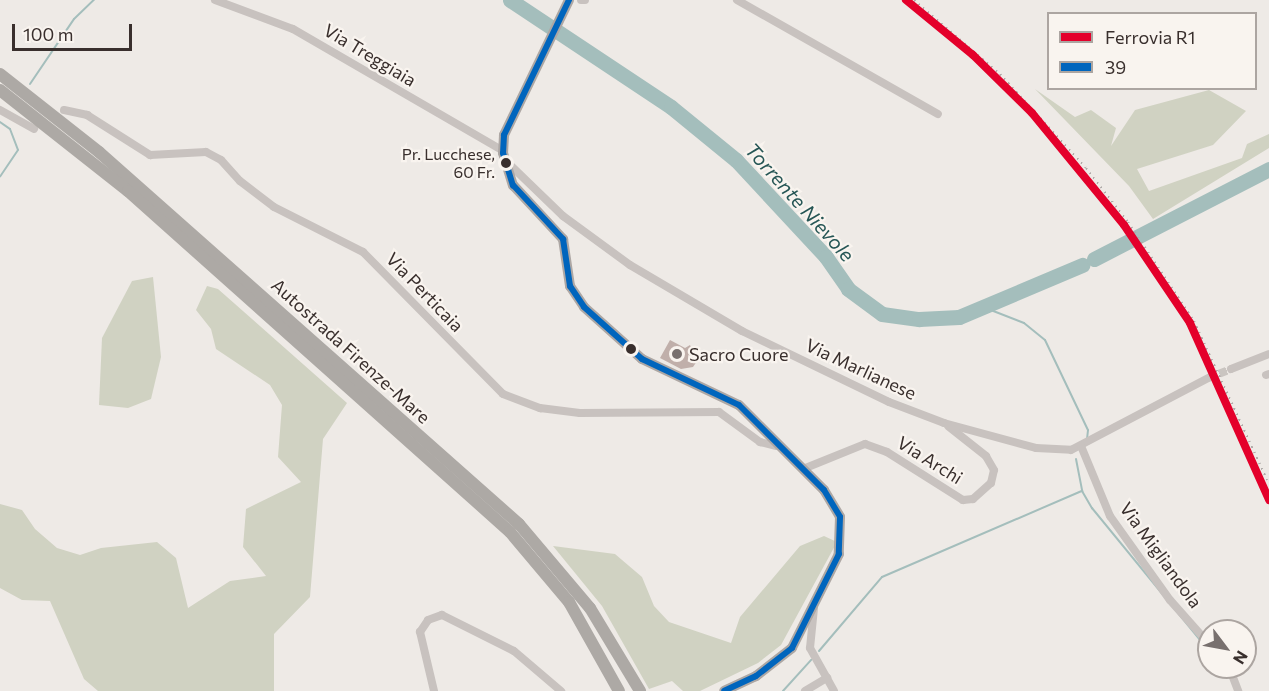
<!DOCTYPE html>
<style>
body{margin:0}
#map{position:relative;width:1269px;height:691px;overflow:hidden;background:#eeeae6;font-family:Commissioner,sans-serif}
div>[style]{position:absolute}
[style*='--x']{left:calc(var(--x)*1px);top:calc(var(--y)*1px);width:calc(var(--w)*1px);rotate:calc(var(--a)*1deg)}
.green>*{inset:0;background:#d0d2c2}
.stream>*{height:2px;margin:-1px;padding:0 1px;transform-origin:1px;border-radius:1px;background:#a4bebc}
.river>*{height:15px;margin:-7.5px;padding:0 7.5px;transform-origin:7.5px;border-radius:7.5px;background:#a4bebc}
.building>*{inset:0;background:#c0afaa}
.minor-tunnel>*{height:8px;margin-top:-4px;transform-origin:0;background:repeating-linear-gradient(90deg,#cac5c1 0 8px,transparent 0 12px)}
.minor>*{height:8px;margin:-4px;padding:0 4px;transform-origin:4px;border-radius:4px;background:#c8c2bf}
.major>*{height:10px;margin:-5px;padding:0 5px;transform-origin:5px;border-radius:5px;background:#ada7a4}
.highway>*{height:12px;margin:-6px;padding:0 6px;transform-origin:6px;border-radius:6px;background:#ada9a5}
.rail>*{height:2px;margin-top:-1px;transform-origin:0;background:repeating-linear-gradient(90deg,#b0aba9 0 1.5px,transparent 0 6px)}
.bus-1>*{height:6px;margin:-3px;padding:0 3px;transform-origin:3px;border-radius:3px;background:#0065bd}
.rail-1>*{height:8px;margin:-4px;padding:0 4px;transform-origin:4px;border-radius:4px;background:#e4002b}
.dots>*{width:16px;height:16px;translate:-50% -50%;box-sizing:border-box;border:3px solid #f9f4ef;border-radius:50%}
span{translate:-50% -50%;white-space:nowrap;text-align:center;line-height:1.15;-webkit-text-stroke:4.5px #f9f4ef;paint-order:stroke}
.bus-label{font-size:16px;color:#392f2d}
.right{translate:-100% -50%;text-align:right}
.street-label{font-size:18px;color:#392f2d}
.poi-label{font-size:18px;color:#392f2d}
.left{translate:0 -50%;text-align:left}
.water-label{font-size:20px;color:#265655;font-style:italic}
.legend{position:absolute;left:1047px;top:12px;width:210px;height:78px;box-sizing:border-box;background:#f9f4ef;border:2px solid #aca5a1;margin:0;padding:8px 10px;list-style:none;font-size:18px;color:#392f2d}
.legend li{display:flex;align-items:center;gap:12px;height:30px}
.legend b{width:30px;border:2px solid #aca5a1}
.north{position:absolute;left:1197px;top:619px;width:60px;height:60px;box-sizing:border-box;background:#f9f4ef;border:2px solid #aca5a1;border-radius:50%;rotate:122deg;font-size:16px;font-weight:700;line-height:24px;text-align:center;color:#392f2d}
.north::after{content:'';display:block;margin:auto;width:21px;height:27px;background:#78706e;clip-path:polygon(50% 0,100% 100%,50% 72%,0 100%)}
.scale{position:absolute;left:12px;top:24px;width:120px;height:27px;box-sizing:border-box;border:3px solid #392f2d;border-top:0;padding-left:8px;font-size:18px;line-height:21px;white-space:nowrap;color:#392f2d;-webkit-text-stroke:4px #f9f4ef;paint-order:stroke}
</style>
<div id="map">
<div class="green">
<div style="clip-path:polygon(1035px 89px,1075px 117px,1091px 110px,1116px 128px,1111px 146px,1135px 110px,1209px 90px,1246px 111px,1213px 145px,1137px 169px,1149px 191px,1242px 158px,1247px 144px,1269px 134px,1269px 148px,1153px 219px,1129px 186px)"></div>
<div style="clip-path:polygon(153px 277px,161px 357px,151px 399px,128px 408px,99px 405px,102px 338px,132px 281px)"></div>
<div style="clip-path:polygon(207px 286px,218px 289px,347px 403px,323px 439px,310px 597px,274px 634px,274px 691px,98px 691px,84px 679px,50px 601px,22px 600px,0 588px,0 504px,22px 510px,35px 529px,57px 548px,80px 555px,101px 548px,157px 542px,176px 558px,188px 608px,230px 581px,266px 576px,243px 547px,246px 509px,301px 482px,278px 457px,282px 405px,270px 385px,216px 349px,211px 329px,196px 310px)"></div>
<div style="clip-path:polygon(824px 536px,837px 542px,781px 645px,758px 663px,700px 691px,683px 691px,672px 681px,649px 689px,602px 606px,553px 546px,615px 554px,642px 577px,654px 606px,669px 622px,731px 643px,740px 617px,800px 546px)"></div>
</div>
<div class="stream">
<div style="--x:30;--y:84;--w:78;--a:-55.9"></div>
<div style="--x:74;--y:19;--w:28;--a:-44"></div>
<div style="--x:0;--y:122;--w:12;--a:35"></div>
<div style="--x:10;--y:129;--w:22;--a:69"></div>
<div style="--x:18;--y:150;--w:32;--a:124"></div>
<div style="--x:983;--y:307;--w:44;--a:21.3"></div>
<div style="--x:1024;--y:323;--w:27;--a:39"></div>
<div style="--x:1045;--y:340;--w:100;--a:64.5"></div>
<div style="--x:1088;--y:430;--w:9;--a:96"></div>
<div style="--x:1076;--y:459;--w:33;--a:79"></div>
<div style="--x:1082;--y:491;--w:20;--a:60"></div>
<div style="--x:1092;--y:508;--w:185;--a:50.7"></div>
<div style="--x:819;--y:651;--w:97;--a:-49.6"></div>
<div style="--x:882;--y:577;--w:218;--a:-23.3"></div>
<div style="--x:1222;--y:667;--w:9;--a:58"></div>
<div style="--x:783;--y:691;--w:42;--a:-47.9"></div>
</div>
<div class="river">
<div style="--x:510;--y:0;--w:193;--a:33.6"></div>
<div style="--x:671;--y:107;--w:84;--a:39.2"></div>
<div style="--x:736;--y:160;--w:132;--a:47.1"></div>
<div style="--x:826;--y:257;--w:39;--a:55"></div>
<div style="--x:848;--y:289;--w:42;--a:36.3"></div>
<div style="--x:882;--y:314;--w:37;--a:8"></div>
<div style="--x:919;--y:319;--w:40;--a:-2.9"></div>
<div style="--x:959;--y:317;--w:134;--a:-22.9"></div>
<div style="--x:1094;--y:259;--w:197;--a:-27.2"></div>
</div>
<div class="building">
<div style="clip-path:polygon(670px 340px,685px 348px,690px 345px,697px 361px,693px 367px,681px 369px,660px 358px)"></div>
</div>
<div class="minor-tunnel">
<div style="--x:1208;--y:378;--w:25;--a:-21"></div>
</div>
<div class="minor">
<div style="--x:215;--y:0;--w:83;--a:20.4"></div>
<div style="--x:293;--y:29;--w:241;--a:30.1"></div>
<div style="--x:581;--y:0;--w:4;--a:0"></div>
<div style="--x:737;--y:0;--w:231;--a:29.6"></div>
<div style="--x:0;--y:110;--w:39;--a:29"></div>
<div style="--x:64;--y:110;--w:24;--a:12"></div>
<div style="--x:87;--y:115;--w:75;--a:32.4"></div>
<div style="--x:150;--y:155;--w:56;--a:-3.1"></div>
<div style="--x:206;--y:152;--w:17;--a:28"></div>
<div style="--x:221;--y:160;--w:28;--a:48"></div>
<div style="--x:240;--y:181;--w:43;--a:37.4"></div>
<div style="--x:274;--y:207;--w:100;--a:26.8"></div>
<div style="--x:363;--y:252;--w:199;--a:45.4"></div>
<div style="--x:503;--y:394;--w:40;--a:21"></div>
<div style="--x:540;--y:408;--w:40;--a:7.1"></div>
<div style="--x:580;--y:413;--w:139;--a:-0.4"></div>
<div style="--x:719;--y:412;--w:51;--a:36.2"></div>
<div style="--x:760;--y:442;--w:16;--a:14"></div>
<div style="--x:507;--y:162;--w:78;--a:44"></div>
<div style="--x:563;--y:216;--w:83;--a:36.2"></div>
<div style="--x:630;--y:265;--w:130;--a:30.5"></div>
<div style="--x:742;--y:331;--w:163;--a:25.8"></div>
<div style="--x:889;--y:402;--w:59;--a:20.9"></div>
<div style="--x:944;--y:423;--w:95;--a:15.2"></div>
<div style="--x:1036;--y:448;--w:35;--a:3"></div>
<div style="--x:1071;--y:450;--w:155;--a:-27.7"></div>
<div style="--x:1231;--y:369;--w:41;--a:-21.5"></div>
<div style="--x:1266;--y:375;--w:3;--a:-18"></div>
<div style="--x:1081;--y:446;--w:76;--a:67.5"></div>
<div style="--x:1110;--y:516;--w:103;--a:54.5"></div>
<div style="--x:1170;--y:600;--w:59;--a:48.4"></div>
<div style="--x:803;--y:469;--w:67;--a:-22"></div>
<div style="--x:865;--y:444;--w:23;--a:20"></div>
<div style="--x:887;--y:452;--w:90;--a:32.3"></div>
<div style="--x:963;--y:500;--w:10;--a:-6"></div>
<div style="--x:973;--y:499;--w:24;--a:-42"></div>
<div style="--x:991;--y:483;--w:13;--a:-77"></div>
<div style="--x:994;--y:470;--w:16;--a:-120"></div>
<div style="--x:986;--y:456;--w:48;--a:-141.7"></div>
<div style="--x:814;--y:608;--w:40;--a:95.7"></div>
<div style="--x:810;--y:648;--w:49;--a:60.8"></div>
<div style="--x:1229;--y:667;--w:26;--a:69"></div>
<div style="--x:434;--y:691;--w:61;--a:-103.3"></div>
<div style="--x:420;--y:632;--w:14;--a:-56"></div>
<div style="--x:428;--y:620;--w:15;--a:-20"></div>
<div style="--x:442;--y:615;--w:80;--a:26.6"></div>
<div style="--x:514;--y:651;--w:62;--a:40.4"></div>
<div style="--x:805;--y:691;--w:26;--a:-31"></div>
</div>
<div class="major">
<div style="--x:569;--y:0;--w:150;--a:115.7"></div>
<div style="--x:504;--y:135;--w:18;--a:93"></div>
<div style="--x:503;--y:153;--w:34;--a:73"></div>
<div style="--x:513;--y:185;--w:74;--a:47.2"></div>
<div style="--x:563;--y:239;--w:48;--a:81.5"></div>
<div style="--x:570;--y:286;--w:25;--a:56"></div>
<div style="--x:584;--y:307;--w:78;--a:41.9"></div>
<div style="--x:642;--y:359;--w:107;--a:25.4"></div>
<div style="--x:739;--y:405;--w:120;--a:45"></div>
<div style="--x:824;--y:490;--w:31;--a:59"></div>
<div style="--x:840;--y:517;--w:37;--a:92"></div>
<div style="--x:839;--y:554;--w:105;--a:116.6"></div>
<div style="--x:792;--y:648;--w:46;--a:142.1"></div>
<div style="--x:756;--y:676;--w:35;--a:155"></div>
</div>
<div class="highway">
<div style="--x:0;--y:74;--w:126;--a:38.2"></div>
<div style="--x:99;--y:152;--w:561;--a:41.53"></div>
<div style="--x:519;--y:524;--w:110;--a:49.8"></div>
<div style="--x:590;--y:608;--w:97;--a:58.9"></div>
<div style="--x:0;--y:90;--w:163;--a:38.3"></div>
<div style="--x:128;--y:191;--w:512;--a:41.75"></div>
<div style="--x:510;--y:532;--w:92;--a:49.9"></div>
<div style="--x:569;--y:602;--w:102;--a:60.7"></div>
</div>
<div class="rail">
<div style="--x:914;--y:0;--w:113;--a:40.7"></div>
<div style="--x:1000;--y:74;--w:127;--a:47.5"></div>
<div style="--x:1086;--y:168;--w:68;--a:52.1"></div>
<div style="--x:1128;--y:222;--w:119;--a:56.3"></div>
<div style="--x:1194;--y:321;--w:175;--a:65.3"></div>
</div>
<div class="bus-1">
<div style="--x:569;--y:0;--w:150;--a:115.7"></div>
<div style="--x:504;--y:135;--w:18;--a:93"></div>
<div style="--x:503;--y:153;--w:34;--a:73"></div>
<div style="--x:513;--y:185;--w:74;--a:47.2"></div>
<div style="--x:563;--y:239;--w:48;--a:81.5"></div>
<div style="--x:570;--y:286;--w:25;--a:56"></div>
<div style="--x:584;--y:307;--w:78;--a:41.9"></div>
<div style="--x:642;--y:359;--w:107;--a:25.4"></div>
<div style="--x:739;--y:405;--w:120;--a:45"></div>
<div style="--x:824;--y:490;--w:31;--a:59"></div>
<div style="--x:840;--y:517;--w:37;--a:92"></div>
<div style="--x:839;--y:554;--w:105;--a:116.6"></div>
<div style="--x:792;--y:648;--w:46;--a:142.1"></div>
<div style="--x:756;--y:676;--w:35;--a:155"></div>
</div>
<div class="rail-1">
<div style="--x:906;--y:0;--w:87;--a:39.4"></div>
<div style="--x:973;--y:55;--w:83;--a:44.5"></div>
<div style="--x:1032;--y:113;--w:145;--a:50.6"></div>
<div style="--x:1124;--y:225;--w:118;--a:56"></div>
<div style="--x:1190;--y:323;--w:194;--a:65.9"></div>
</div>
<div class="dots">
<div style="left:506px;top:163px;background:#392f2d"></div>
<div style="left:631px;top:349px;background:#392f2d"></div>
<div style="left:677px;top:354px;background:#78706e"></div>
</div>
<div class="bus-label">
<span class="right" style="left:495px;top:163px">Pr. Lucchese,<br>60 Fr.</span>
</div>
<div class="street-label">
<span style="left:370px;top:55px;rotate:31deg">Via Treggiaia</span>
<span style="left:425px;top:292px;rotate:46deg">Via Perticaia</span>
<span style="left:351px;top:351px;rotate:42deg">Autostrada Firenze-Mare</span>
<span style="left:861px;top:369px;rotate:25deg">Via Marlianese</span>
<span style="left:930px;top:460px;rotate:32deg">Via Archi</span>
<span style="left:1161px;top:555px;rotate:54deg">Via Migliandola</span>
</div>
<div class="poi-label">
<span class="left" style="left:689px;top:354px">Sacro Cuore</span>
</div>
<div class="water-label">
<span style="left:800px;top:202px;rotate:48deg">Torrente Nievole</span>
</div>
<ul class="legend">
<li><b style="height:8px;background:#e4002b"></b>Ferrovia R1</li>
<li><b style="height:8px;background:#0065bd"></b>39</li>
</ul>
<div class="north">N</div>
<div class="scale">100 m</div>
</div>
